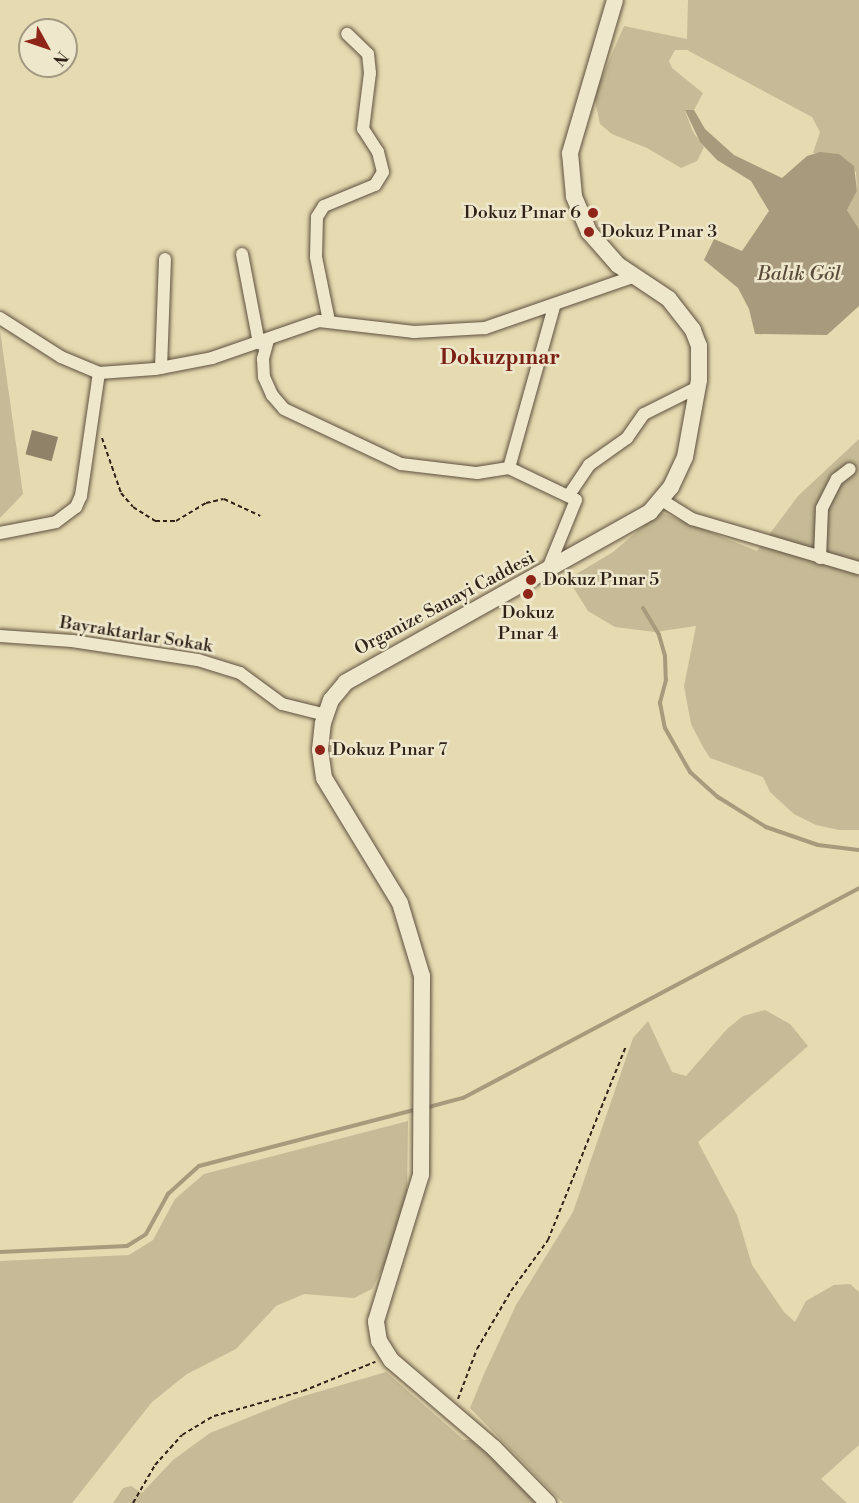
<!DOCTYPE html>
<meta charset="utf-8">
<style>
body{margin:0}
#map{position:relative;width:859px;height:1503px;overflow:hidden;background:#e5dab0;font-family:"Libre Bodoni",serif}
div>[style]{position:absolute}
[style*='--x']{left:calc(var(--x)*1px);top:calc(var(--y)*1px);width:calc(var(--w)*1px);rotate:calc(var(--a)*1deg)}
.green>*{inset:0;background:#c6bb96}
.water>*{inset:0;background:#a89b7d}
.stream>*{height:4px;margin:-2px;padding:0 2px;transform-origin:2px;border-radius:2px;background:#a89b7d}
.building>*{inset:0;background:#8f8268;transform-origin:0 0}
.path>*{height:2px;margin-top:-1px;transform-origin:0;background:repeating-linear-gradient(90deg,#312219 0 4.5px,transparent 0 7.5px)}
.roads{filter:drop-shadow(0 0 2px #5e503f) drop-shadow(0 0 2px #5e503f)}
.street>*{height:12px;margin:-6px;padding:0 6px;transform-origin:6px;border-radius:6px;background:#eee7cc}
.secondary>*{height:16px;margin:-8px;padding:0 8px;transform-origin:8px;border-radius:8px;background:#eee7cc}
.dots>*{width:16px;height:16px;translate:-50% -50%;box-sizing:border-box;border:3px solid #eee7cc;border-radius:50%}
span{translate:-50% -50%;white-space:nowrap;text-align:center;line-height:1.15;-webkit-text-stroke:5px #eee7cc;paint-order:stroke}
.poi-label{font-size:18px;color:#312219}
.right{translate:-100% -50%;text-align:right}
.left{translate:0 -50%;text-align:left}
.street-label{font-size:18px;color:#312219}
.water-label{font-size:20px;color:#5b4c3c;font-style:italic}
.quarter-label{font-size:21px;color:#7a1f14;font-weight:700}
.north{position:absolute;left:18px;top:18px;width:60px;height:60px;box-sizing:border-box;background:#eee7cc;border:2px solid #a29884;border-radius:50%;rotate:130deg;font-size:16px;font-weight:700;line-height:24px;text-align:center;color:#312219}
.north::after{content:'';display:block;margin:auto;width:21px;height:27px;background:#8f2418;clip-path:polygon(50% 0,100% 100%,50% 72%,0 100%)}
</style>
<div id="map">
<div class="green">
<div style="clip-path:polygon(688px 0,859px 0,859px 229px,847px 210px,857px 191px,856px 172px,839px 154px,813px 153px,820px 132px,812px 117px,687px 50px,675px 50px,669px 61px,672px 68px,703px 93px,694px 110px,685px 111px,693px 132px,704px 147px,697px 161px,681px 168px,647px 148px,612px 134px,600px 124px,594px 96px,624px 26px,687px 39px)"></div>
<div style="clip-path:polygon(0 330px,23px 494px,0 518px)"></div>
<div style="clip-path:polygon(859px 439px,859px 830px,839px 830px,816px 825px,794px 814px,770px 792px,763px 777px,710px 758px,703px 747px,691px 724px,684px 686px,696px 626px,655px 632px,615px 627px,588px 611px,568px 579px,613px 552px,660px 512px,757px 551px,798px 496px)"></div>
<div style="clip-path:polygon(765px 1010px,790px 1024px,808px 1046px,698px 1142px,737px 1215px,752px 1265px,784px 1312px,795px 1322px,806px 1301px,834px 1285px,850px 1284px,859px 1292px,859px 1445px,821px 1479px,847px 1503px,563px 1503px,470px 1408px,484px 1374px,516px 1305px,573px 1212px,633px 1038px,648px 1021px,672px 1072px,686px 1076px,727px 1029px,743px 1016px)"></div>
<div style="clip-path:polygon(408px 1121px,407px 1193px,389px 1256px,372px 1289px,354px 1298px,304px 1294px,276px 1306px,236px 1349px,187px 1374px,152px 1402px,72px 1503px,0 1503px,0 1261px,129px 1255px,153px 1240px,175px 1199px,204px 1174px)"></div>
<div style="clip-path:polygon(386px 1372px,464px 1440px,474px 1440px,539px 1503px,113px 1503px,123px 1488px,131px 1486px,142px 1493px,173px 1460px,210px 1433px,297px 1398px)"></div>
</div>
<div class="water">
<div style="clip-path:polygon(685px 110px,694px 110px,705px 129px,734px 155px,782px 178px,807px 156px,820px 152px,839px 154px,854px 166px,857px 191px,847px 210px,859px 229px,859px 306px,827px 335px,755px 334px,749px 309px,738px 288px,704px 260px,714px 239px,742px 251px,769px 211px,751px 181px,717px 160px,700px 142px)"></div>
</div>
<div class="stream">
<div style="--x:643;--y:608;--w:31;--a:59"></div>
<div style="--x:659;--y:635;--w:22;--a:74"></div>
<div style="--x:665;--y:656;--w:24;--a:88"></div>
<div style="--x:666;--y:680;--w:24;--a:105"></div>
<div style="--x:660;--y:703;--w:25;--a:79"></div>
<div style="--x:665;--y:728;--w:51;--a:60.4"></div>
<div style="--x:690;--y:772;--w:38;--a:42"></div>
<div style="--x:718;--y:797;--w:57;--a:32"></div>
<div style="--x:766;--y:827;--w:55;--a:19.1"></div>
<div style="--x:818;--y:845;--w:41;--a:7"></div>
<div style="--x:425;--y:1108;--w:39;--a:-15"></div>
<div style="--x:463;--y:1098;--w:448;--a:-27.9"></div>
<div style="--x:0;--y:1252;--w:127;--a:-2.7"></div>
<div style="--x:127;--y:1246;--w:22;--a:-32"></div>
<div style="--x:146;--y:1234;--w:46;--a:-61.2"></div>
<div style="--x:168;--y:1194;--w:42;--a:-42.1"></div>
<div style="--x:199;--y:1166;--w:226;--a:-14.6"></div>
</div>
<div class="building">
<div style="left:32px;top:430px;width:27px;height:25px;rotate:15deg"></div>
</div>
<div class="path">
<div style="--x:102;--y:438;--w:58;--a:70.9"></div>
<div style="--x:121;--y:493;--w:18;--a:49"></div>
<div style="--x:133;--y:507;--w:26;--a:32"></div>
<div style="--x:155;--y:521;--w:21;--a:0"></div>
<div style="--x:176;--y:521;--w:35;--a:-31"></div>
<div style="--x:206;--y:503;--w:18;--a:-13"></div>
<div style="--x:224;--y:499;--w:40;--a:25"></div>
<div style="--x:458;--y:1399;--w:53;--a:-69.2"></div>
<div style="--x:477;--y:1349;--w:67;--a:-59.6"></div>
<div style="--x:511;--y:1291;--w:63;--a:-54"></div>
<div style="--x:548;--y:1240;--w:209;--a:-68.1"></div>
<div style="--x:133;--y:1503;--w:44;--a:-59.9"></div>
<div style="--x:155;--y:1465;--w:40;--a:-48"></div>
<div style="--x:182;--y:1435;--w:37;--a:-31"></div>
<div style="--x:214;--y:1416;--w:92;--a:-15.7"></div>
<div style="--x:303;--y:1391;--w:78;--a:-21.9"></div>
</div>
<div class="roads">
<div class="street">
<div style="--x:242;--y:254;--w:91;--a:79.2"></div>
<div style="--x:0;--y:318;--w:72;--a:32.6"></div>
<div style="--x:61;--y:357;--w:41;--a:22.8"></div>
<div style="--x:99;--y:373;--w:56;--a:-4.1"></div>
<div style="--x:155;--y:369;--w:58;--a:-10.9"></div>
<div style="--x:212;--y:358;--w:113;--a:-19.1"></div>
<div style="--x:319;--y:321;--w:96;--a:6.6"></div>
<div style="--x:414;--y:332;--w:71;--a:-3.2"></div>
<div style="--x:485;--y:328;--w:159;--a:-19.1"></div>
<div style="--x:329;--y:321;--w:65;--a:-101.5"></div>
<div style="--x:316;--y:257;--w:40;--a:-88.6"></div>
<div style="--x:317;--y:217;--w:13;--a:-58"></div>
<div style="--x:324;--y:206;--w:55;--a:-22.4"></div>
<div style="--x:375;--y:185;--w:15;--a:-58"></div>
<div style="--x:383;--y:172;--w:21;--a:-104"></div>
<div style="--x:378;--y:152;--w:27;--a:-123"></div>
<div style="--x:363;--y:129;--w:56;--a:-82.9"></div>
<div style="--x:370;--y:73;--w:19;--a:-96"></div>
<div style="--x:368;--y:54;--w:29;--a:-136"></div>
<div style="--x:268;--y:340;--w:20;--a:105"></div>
<div style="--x:263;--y:359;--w:18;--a:87"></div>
<div style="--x:264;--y:377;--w:20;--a:66"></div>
<div style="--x:272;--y:395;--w:18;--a:49"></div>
<div style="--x:284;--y:409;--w:129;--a:25.2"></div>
<div style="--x:401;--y:464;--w:77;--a:6.8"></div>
<div style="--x:477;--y:473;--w:32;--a:-9"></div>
<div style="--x:509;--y:468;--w:74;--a:25.5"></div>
<div style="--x:576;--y:500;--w:77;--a:112.2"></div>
<div style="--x:161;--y:368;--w:109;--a:-87.9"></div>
<div style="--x:509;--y:468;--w:167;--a:-74.4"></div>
<div style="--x:569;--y:495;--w:36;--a:-56"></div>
<div style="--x:589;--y:465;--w:47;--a:-35.4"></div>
<div style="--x:627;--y:438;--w:29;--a:-55"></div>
<div style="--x:644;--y:414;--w:60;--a:-26.6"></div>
<div style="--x:660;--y:499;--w:38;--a:32"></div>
<div style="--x:692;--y:519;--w:174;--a:16.4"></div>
<div style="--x:0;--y:533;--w:57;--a:-11.1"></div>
<div style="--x:56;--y:522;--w:25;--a:-37"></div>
<div style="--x:76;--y:507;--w:12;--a:-66"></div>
<div style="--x:81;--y:496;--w:124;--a:-81.7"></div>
<div style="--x:820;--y:558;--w:50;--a:-87.7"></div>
<div style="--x:822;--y:508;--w:33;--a:-63"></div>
<div style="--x:837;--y:479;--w:16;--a:-38"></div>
<div style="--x:0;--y:636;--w:72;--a:4"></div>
<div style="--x:72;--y:641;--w:127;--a:8.6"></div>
<div style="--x:198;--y:660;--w:44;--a:17.2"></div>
<div style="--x:240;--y:673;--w:52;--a:36.4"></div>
<div style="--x:282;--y:704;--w:45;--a:14"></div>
</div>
<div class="secondary">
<div style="--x:548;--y:1503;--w:77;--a:-134.5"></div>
<div style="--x:494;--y:1448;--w:135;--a:-139.5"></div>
<div style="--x:391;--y:1360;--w:22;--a:-122"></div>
<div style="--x:379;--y:1341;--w:20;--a:-99"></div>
<div style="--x:376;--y:1321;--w:153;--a:-72.9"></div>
<div style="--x:421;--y:1175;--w:199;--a:-89.7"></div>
<div style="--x:422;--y:976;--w:76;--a:-106.8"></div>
<div style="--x:400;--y:903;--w:146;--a:-121.3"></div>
<div style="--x:324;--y:778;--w:28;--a:-98"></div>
<div style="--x:320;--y:750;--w:27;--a:-84"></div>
<div style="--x:323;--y:723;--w:24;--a:-71"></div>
<div style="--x:331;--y:700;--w:23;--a:-50"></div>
<div style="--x:346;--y:682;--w:348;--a:-29.2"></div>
<div style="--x:650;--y:512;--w:33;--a:-50"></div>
<div style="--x:671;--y:487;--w:33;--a:-65"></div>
<div style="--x:685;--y:457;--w:78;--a:-79.7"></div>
<div style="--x:699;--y:380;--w:34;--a:-90"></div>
<div style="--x:699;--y:346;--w:17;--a:-111"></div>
<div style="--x:693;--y:330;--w:39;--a:-128"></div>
<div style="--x:669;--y:299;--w:61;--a:-146.3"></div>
<div style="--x:618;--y:265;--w:44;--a:-131.3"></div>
<div style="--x:589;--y:232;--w:39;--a:-113"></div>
<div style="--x:574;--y:196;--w:43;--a:-95.3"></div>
<div style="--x:570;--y:153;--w:159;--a:-73.6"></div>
</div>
</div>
<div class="dots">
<div style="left:593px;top:213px;background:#8f2418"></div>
<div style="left:589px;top:232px;background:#8f2418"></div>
<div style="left:531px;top:580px;background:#8f2418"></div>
<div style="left:528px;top:594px;background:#8f2418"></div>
<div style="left:320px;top:750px;background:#8f2418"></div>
</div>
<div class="poi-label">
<span class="right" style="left:581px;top:213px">Dokuz Pınar 6</span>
<span class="left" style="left:601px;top:232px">Dokuz Pınar 3</span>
<span class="left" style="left:543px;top:580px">Dokuz Pınar 5</span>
<span style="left:528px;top:624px">Dokuz<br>Pınar 4</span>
<span class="left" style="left:332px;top:750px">Dokuz Pınar 7</span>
</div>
<div class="street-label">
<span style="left:445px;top:604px;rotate:-28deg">Organize Sanayi Caddesi</span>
<span style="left:136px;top:635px;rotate:9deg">Bayraktarlar Sokak</span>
</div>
<div class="water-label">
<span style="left:799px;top:274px">Balık Göl</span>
</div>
<div class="quarter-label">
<span style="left:500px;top:358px">Dokuzpınar</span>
</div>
<div class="north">N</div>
</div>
